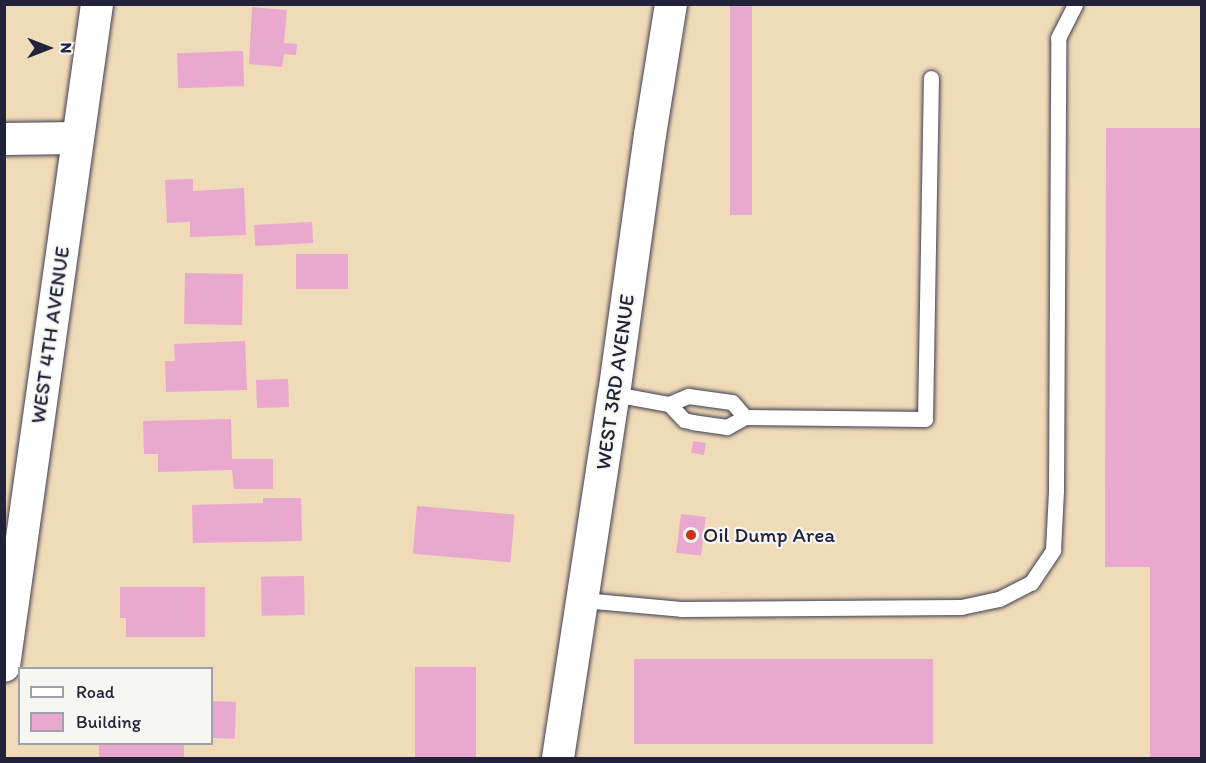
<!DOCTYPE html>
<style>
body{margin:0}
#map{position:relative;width:1206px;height:763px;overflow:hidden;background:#f0dbb9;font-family:Itim,sans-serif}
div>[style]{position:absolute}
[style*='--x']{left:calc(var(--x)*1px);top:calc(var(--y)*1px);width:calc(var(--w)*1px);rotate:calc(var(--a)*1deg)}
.building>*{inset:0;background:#e9a8cd;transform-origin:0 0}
.roads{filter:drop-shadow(0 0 2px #413e4e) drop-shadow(0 0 2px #413e4e)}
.lane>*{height:15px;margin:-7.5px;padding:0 7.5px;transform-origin:7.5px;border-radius:7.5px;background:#fff}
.street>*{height:32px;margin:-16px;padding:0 16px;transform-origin:16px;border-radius:16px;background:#fff}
.dots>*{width:16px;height:16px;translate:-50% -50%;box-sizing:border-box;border:3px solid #f6f6f2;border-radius:50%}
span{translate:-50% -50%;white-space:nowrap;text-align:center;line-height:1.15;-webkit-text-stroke:4.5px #f6f6f2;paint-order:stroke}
.street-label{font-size:21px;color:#22223b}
.poi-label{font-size:21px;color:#22223b}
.left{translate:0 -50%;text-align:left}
.frame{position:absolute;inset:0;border:6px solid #22223b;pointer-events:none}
.legend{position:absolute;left:18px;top:667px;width:195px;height:78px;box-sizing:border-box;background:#f6f6f2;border:2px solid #a1a1a9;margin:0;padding:8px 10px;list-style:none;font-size:18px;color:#22223b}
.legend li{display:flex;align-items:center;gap:12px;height:30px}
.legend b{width:30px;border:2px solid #a1a1a9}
.north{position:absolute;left:18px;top:18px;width:60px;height:60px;-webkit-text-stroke:4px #f6f6f2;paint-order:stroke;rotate:90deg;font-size:16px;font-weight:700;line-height:24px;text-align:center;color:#22223b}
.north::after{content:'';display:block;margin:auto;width:21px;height:27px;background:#22223b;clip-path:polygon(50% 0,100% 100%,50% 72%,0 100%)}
</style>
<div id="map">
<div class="building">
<div style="left:730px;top:4px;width:22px;height:211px"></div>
<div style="clip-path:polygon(252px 7px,287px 10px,284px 43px,297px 44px,296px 55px,284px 54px,282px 67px,249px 64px)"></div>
<div style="left:243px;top:51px;width:35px;height:66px;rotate:88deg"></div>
<div style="clip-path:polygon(1106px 128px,1202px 128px,1202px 758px,1150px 758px,1150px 567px,1105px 567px)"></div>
<div style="clip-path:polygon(193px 179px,193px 191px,244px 188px,246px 235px,190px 237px,190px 222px,167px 223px,165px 180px)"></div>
<div style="left:312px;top:222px;width:21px;height:58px;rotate:87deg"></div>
<div style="left:296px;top:254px;width:52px;height:35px"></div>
<div style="left:185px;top:273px;width:58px;height:51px;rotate:1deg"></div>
<div style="clip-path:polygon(245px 341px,247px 390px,166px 392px,165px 361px,175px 361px,174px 344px)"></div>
<div style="left:288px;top:379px;width:28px;height:32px;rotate:88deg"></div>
<div style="clip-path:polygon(231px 419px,232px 459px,273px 459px,273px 489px,234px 489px,232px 470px,158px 472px,158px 454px,144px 454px,143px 421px)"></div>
<div style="left:693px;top:441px;width:13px;height:12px;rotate:9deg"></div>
<div style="clip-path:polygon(263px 498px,301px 498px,302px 541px,193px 543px,192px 505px,263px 503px)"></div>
<div style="left:417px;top:506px;width:98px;height:48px;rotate:5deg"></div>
<div style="left:681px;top:514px;width:25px;height:39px;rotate:7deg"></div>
<div style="left:304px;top:576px;width:39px;height:43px;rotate:89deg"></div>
<div style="clip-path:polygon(120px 587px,205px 587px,205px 637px,126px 637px,126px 618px,120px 618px)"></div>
<div style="left:933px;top:659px;width:85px;height:299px;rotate:90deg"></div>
<div style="left:415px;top:667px;width:61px;height:91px"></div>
<div style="left:212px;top:701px;width:24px;height:37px;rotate:2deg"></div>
<div style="left:99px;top:744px;width:85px;height:14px"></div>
</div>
<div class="roads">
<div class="lane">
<div style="--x:614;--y:394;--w:56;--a:10.3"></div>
<div style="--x:669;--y:404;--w:21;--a:-23"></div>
<div style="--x:688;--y:396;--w:44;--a:7.8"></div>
<div style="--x:732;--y:402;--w:20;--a:49"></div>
<div style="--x:745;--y:417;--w:21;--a:151"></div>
<div style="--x:727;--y:427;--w:34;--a:-172"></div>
<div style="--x:693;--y:422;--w:9;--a:-167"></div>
<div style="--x:684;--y:420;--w:22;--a:-133"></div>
<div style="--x:745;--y:417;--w:180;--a:0.6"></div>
<div style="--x:925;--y:419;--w:341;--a:-89"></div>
<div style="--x:583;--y:600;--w:98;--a:5.2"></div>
<div style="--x:681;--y:609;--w:280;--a:-0.4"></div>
<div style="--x:961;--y:607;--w:39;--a:-12"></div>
<div style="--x:999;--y:599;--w:36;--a:-27"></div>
<div style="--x:1031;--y:583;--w:40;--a:-56"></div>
<div style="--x:1053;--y:550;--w:60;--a:-87.1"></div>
<div style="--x:1056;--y:490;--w:452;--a:-89.7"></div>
<div style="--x:1058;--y:38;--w:38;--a:-63"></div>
</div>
<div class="street">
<div style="--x:4;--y:139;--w:73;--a:-0.8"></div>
<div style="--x:4;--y:666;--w:669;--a:-82"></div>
<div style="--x:558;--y:758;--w:368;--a:-81.3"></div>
<div style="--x:614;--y:394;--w:261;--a:-82.1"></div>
<div style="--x:650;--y:135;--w:133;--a:-80.9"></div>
</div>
</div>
<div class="dots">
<div style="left:691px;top:535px;background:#c8321e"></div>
</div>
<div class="street-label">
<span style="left:50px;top:335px;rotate:-82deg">WEST 4TH AVENUE</span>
<span style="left:615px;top:382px;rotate:-82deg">WEST 3RD AVENUE</span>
</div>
<div class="poi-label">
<span class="left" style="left:703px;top:535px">Oil Dump Area</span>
</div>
<div class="frame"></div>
<ul class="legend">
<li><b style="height:8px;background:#fff"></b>Road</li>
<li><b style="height:16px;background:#e9a8cd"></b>Building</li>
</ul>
<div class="north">N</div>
</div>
